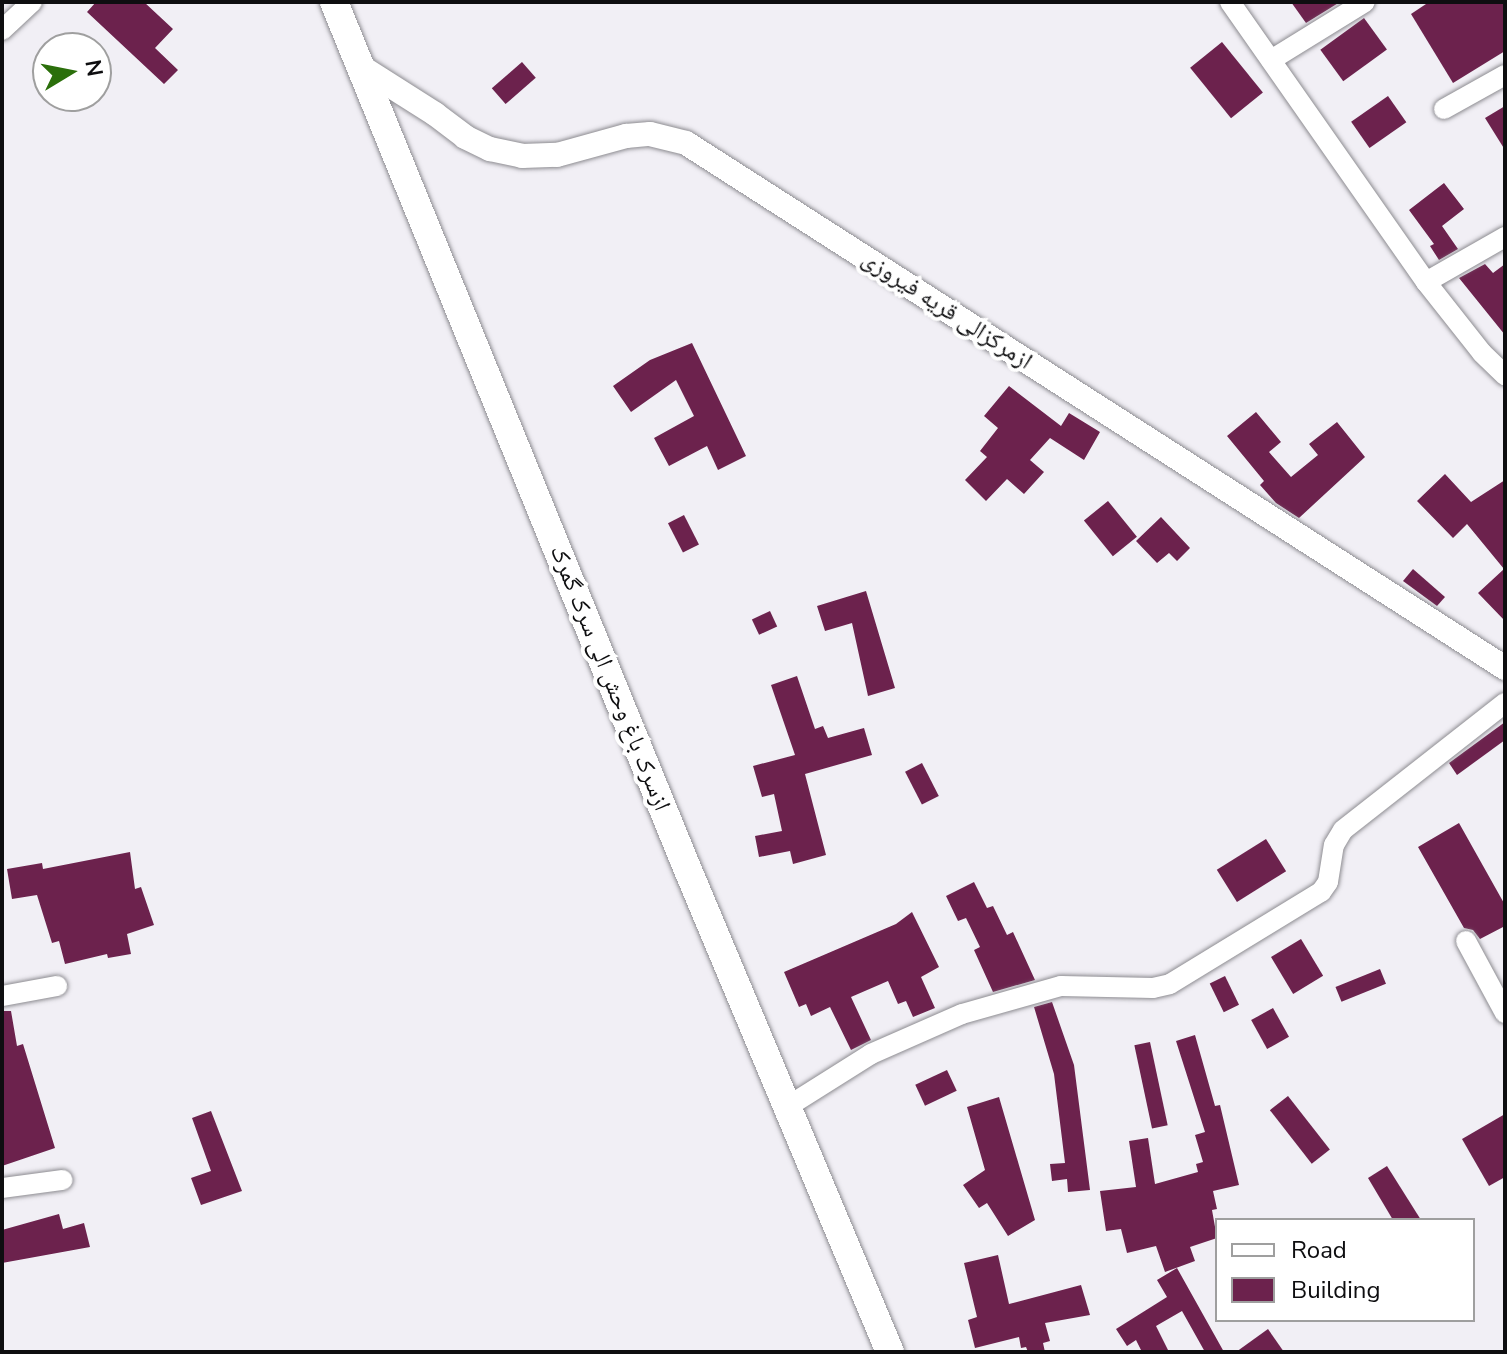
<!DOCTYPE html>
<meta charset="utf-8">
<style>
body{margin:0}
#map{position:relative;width:1507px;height:1354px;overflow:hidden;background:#f1eff5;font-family:"Nunito Sans","Noto Naskh Arabic",sans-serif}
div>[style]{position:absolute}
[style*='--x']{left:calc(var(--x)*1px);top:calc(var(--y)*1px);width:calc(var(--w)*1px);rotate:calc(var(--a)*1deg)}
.building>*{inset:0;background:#6c224d;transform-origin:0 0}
.roads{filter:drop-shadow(0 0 2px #8d8c91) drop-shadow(0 0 2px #8d8c91)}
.minor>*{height:20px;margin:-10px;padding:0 10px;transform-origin:10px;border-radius:10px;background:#fff}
.tertiary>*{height:24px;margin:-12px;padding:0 12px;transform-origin:12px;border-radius:12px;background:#fff}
.secondary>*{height:28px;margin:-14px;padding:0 14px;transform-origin:14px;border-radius:14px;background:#fff}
span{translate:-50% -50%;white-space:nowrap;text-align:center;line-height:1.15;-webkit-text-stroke:8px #fff;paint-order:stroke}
.street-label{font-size:24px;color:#0e0e10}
.frame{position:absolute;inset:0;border:4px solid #0e0e10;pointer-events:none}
.legend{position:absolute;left:1215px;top:1218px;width:260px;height:104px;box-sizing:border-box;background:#fff;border:2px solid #9f9f9f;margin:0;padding:10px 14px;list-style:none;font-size:24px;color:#0e0e10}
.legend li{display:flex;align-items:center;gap:16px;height:40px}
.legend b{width:40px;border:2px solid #9f9f9f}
.north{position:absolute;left:32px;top:32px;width:80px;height:80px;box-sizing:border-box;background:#fff;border:2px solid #9f9f9f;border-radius:50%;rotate:80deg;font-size:22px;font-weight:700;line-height:32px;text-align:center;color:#0e0e10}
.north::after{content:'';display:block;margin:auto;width:28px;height:36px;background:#2b6f0b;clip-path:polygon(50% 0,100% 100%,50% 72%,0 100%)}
</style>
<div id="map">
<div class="building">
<div style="clip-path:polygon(96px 2px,144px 2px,173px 29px,155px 48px,178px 70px,164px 84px,87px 12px)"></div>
<div style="clip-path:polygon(1291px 2px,1340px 2px,1306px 23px)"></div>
<div style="clip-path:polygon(1429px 2px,1505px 2px,1505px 51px,1453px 83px,1411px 14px)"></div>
<div style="left:1364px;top:18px;width:39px;height:54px;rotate:54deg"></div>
<div style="left:1222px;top:42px;width:65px;height:41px;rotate:51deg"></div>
<div style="left:522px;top:62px;width:21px;height:40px;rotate:49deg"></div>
<div style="left:1388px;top:96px;width:32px;height:45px;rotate:55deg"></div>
<div style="clip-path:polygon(1505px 106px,1505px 150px,1485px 118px)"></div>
<div style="clip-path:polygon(1444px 183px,1464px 209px,1442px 226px,1458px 249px,1439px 260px,1430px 246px,1434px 244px,1409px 210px)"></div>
<div style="clip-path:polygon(1485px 264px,1493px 273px,1505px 264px,1505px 335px,1459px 278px)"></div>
<div style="clip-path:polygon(692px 343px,746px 456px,718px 470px,707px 446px,669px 466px,654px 438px,694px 416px,676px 380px,631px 412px,613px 386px,650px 360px)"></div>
<div style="clip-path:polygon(1009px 386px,1061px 426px,1069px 413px,1100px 432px,1084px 460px,1050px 438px,1030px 460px,1044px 472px,1024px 494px,1007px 479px,986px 501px,965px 480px,987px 457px,980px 451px,998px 428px,984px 416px)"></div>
<div style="clip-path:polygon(1256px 412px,1281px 442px,1269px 452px,1291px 477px,1318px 455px,1309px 444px,1337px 422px,1365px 457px,1299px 518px,1276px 503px,1260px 485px,1264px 481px,1227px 436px)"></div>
<div style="clip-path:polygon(1445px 474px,1471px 502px,1505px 480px,1505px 621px,1478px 593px,1504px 569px,1467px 524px,1453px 538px,1417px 501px)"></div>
<div style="left:1108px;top:501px;width:46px;height:31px;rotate:51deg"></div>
<div style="left:684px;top:515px;width:33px;height:18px;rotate:63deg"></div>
<div style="clip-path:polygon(1161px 517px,1190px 548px,1177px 561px,1169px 553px,1157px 563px,1136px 541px)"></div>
<div style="clip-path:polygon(1413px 569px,1445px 597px,1437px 606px,1403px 581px)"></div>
<div style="clip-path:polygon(866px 591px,895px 688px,868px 696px,852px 623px,825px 631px,817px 606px)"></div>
<div style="left:770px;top:611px;width:17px;height:20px;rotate:65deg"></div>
<div style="clip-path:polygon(797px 676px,815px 729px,823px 726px,828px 738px,864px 728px,872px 755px,805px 774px,826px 855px,793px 864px,790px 851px,759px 857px,755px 836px,782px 831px,774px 794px,762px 797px,753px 766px,795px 755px,771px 685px)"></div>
<div style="clip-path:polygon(1505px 722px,1505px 740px,1457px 775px,1449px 763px)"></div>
<div style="left:922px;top:763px;width:37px;height:19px;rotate:63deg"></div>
<div style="clip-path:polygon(1459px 823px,1505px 905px,1505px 926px,1480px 939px,1473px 930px,1464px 928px,1418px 847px)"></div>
<div style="left:1266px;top:839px;width:38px;height:58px;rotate:58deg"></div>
<div style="clip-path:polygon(130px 852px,135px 889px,141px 887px,154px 925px,127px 934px,131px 954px,108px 958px,107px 954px,65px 964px,59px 941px,52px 943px,37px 895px,12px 899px,7px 869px,42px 863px,43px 869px)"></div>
<div style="clip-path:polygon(974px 882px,987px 908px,993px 906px,1007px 935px,1013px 932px,1035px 980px,993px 992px,974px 950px,980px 947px,966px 918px,958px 921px,946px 896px)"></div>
<div style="clip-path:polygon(912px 912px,939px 967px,921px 977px,935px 1008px,913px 1017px,906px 1001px,898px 1004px,888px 981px,851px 997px,871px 1040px,851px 1050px,830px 1007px,811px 1016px,806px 1004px,799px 1007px,784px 972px,896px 924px)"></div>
<div style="left:1301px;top:939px;width:43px;height:35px;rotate:59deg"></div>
<div style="left:1380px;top:969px;width:16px;height:48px;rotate:68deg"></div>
<div style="left:1225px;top:976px;width:32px;height:17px;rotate:64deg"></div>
<div style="clip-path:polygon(1052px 1002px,1074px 1065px,1090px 1190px,1068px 1192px,1067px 1179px,1052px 1181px,1050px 1164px,1065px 1163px,1054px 1074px,1034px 1007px)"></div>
<div style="left:1273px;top:1008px;width:33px;height:25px;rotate:61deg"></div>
<div style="clip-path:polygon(2px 1011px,11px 1011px,17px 1046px,23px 1044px,55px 1148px,2px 1166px)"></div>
<div style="clip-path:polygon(1195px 1035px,1215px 1106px,1220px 1105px,1239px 1185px,1213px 1191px,1217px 1209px,1212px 1210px,1217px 1238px,1190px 1247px,1195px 1261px,1165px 1272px,1156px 1246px,1127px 1253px,1121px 1229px,1106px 1231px,1100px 1191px,1136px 1187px,1129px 1141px,1148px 1138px,1155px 1184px,1198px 1172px,1196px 1164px,1203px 1162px,1195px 1135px,1205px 1132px,1176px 1041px)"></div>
<div style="left:1150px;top:1042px;width:85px;height:16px;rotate:78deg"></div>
<div style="left:947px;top:1070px;width:23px;height:35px;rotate:65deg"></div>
<div style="left:1288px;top:1096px;width:68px;height:23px;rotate:52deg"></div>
<div style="clip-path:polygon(999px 1097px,1035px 1220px,1008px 1236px,987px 1203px,979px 1208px,963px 1185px,985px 1170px,967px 1107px)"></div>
<div style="clip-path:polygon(211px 1111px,242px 1191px,201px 1205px,191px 1178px,211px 1171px,192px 1118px)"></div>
<div style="clip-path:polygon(1505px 1114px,1505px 1177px,1489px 1186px,1462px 1139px)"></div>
<div style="clip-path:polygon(1387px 1166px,1421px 1220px,1393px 1220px,1368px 1178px)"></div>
<div style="clip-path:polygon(59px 1214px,63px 1229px,84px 1223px,90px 1247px,2px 1263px,2px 1230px)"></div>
<div style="clip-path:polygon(998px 1255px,1009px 1304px,1081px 1285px,1090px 1315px,1045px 1323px,1050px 1341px,1043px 1343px,1045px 1352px,1028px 1352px,1026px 1347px,1021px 1348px,1019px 1337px,975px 1348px,968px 1320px,977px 1317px,964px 1263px)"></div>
<div style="clip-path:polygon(1177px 1268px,1224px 1352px,1205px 1352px,1182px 1311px,1156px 1326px,1169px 1352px,1142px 1352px,1136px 1340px,1127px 1346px,1116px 1329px,1167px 1297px,1157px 1280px)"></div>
<div style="clip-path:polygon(1268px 1329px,1284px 1352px,1236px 1352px)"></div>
</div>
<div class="roads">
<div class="minor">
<div style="--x:1230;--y:2;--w:342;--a:55"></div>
<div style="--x:1426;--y:282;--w:90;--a:51.7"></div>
<div style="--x:1482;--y:353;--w:32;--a:44"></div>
<div style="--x:2;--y:30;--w:41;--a:-43"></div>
<div style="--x:1271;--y:60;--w:110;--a:-31.7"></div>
<div style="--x:1444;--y:109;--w:70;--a:-29.1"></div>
<div style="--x:1426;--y:282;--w:91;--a:-29.7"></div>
<div style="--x:1466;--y:941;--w:82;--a:61.6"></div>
<div style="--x:2;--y:996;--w:56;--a:-10.3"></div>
<div style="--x:787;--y:1107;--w:99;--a:-32.2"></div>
<div style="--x:871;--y:1054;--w:99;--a:-23.7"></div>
<div style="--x:962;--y:1014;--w:103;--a:-15.8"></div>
<div style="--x:1061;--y:986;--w:92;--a:1.2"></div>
<div style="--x:1153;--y:988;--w:17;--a:-13"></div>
<div style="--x:1170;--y:984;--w:177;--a:-31.4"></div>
<div style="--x:1321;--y:892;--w:12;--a:-55"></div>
<div style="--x:1328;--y:882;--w:37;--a:-81"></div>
<div style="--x:1334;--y:845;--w:17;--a:-59"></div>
<div style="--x:1343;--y:830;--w:206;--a:-38.1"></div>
<div style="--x:2;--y:1188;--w:61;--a:-7.6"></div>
</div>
<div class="tertiary">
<div style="--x:361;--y:67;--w:88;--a:32.4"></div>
<div style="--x:435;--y:114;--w:38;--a:37"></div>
<div style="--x:465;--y:137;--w:28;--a:26"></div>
<div style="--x:490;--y:149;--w:33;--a:12"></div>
<div style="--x:522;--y:156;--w:35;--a:-2"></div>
<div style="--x:557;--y:155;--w:72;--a:-15.4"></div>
<div style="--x:626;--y:136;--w:24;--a:-5"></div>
<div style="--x:650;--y:134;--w:37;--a:14"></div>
<div style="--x:686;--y:143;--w:973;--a:32.66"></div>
</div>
<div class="secondary">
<div style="--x:334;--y:2;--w:930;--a:67.82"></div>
<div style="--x:685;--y:863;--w:530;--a:67.26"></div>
</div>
</div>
<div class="street-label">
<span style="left:947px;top:310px;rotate:33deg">ازمرکزالی قریه فیروزی</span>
<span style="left:610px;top:678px;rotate:68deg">ازسرک باغ وحش الی سرک گمرک</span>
</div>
<div class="frame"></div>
<ul class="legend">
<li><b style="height:10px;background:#fff"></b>Road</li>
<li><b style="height:22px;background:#6c224d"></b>Building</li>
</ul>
<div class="north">N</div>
</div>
